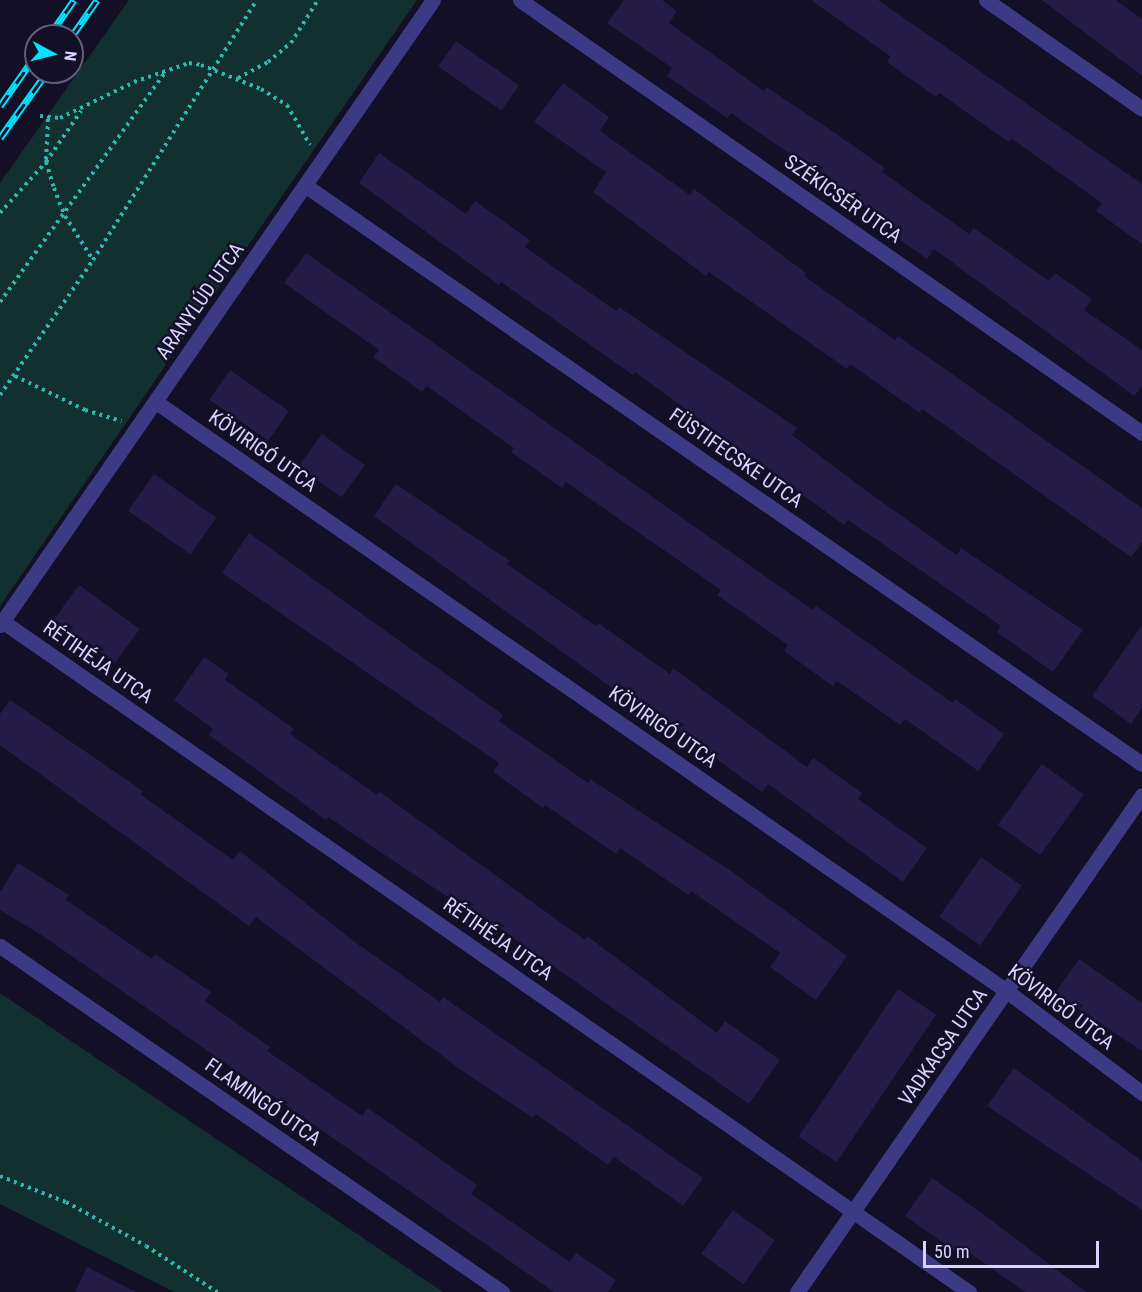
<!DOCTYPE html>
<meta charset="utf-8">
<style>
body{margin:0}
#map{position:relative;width:1142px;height:1292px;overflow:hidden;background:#130f26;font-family:"Roboto Condensed",sans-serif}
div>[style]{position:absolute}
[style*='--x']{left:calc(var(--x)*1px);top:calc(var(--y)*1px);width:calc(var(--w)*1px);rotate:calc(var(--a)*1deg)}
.green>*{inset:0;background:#12302f}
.building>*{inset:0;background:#241b47;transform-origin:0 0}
.path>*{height:4px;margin-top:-2px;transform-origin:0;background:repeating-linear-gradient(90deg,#2fb8b0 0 3px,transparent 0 7.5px)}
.minor>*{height:15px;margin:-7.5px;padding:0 7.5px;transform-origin:7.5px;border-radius:7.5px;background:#3d3a85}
.rail>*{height:7px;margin-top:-3.5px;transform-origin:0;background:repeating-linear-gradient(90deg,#130f26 0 14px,#00e5ff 0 28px);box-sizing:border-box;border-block:2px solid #00e5ff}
span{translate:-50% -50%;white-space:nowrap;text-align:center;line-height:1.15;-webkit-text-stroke:5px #130f26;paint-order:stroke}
.street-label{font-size:20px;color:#d9d4ff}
.north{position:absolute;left:24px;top:24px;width:60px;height:60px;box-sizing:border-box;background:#130f26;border:2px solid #625e7d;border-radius:50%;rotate:97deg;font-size:16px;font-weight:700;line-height:24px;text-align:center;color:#d9d4ff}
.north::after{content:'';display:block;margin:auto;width:21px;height:27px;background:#00e5ff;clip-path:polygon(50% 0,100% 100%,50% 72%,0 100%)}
.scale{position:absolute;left:923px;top:1241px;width:176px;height:27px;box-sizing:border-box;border:3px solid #d9d4ff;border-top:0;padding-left:8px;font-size:18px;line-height:21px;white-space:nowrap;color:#d9d4ff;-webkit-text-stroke:4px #130f26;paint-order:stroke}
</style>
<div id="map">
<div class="green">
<div style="clip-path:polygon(129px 0,417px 0,0 606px,0 183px)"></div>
<div style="clip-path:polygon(0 993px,443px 1292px,174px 1292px,0 1204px)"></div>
</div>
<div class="building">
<div style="clip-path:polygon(624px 0,662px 0,677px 11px,669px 23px,764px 91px,766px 87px,835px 133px,885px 168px,882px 172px,969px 234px,974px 228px,1049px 281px,1055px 273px,1092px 299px,1084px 310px,1142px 350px,1142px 386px,1134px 396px,934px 249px,927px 259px,872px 220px,876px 214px,731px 113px,727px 118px,667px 76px,672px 68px,607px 23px)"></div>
<div style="clip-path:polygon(811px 0,878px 0,1142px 184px,1142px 244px,1096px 211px,1102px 203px,1012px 139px,1009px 142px,939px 93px,936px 97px,887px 62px,890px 56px)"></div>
<div style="clip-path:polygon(1042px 0,1116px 0,1142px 19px,1142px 76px)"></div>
<div style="left:456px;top:41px;width:77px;height:31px;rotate:35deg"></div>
<div style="clip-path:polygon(563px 83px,609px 117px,600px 131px,690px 195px,694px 189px,806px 273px,804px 276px,895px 340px,898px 336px,1142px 508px,1142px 542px,1131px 557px,922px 409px,920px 413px,850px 364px,847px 369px,709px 272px,706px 276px,593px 192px,606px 172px,534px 122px)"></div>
<div style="clip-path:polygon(379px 153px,466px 214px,475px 201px,530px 240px,525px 247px,616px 311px,619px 307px,797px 428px,792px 435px,868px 492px,957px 555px,961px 548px,1083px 630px,1053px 672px,997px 632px,1001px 626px,848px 520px,844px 525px,635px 372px,633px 375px,501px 282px,499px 285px,359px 183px)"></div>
<div style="clip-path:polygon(306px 253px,813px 610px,816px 606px,953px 703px,955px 699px,1004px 734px,978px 771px,905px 719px,900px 725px,837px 681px,833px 686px,784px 651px,788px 645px,717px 595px,721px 590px,566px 482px,562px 488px,511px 452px,514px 448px,427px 386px,422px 392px,373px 357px,379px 350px,284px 283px)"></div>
<div style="left:230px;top:370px;width:72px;height:36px;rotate:35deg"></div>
<div style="left:322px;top:434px;width:53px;height:40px;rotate:36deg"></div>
<div style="left:154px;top:474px;width:76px;height:45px;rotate:35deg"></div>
<div style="clip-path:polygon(396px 484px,510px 561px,507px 564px,596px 626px,598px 623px,670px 674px,673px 668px,807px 767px,813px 758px,862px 793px,858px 799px,927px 848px,903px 882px,768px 784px,762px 792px,625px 693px,623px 696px,374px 516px)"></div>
<div style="clip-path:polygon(249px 533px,503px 715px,499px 721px,588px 783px,590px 779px,731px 871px,847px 956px,816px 1000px,770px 967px,780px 953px,691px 891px,688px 895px,620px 848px,616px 854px,545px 805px,543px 808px,493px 772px,499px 763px,222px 573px)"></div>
<div style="left:79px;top:585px;width:75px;height:42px;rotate:36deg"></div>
<div style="clip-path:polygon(1142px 625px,1142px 707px,1131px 724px,1092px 696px)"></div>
<div style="clip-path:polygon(204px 657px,229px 674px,225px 680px,294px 729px,290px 734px,377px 795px,380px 792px,585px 940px,587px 936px,717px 1033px,725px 1021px,780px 1060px,749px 1104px,472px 909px,470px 912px,328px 817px,326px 820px,209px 735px,213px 729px,174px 700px)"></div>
<div style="clip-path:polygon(10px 700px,143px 791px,141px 795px,233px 860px,240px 851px,352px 940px,440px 1002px,443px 997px,703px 1178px,683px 1206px,614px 1157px,608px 1165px,536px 1114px,533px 1118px,464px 1072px,256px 917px,249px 926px,0 745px,0 714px)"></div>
<div style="left:1042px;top:764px;width:52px;height:75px;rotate:36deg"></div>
<div style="left:981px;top:857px;width:50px;height:73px;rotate:35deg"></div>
<div style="clip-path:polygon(18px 863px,69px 895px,66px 900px,152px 959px,155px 954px,211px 992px,205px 1001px,270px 1047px,267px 1051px,362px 1116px,368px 1108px,477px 1185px,471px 1194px,570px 1262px,576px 1253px,616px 1280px,608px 1292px,554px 1292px,43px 936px,0 910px,0 892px)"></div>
<div style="clip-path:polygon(1079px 959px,1142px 1003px,1142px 1051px,1055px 993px)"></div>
<div style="left:898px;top:989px;width:46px;height:178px;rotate:34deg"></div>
<div style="clip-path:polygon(1014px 1068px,1142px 1161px,1142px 1210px,987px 1106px)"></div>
<div style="clip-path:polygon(932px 1178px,983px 1214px,1086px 1292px,1025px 1292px,960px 1246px,956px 1252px,905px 1216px)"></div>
<div style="left:733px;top:1210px;width:52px;height:54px;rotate:36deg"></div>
<div style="clip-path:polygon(87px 1267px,136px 1292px,75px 1292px)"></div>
</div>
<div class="path">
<div style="--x:238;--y:78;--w:34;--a:-28"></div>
<div style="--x:268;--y:62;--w:30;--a:-40"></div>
<div style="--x:291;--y:43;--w:51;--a:-57.9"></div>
<div style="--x:40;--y:116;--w:20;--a:6"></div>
<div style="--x:60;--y:118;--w:82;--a:-25.9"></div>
<div style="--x:134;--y:82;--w:58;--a:-19.1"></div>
<div style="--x:189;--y:63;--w:12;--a:9"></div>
<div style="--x:201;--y:65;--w:65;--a:21.8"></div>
<div style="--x:261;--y:89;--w:31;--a:32"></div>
<div style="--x:287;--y:105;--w:46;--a:60.1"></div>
<div style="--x:48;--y:119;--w:43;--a:92.7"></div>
<div style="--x:46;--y:162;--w:27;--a:73"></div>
<div style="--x:54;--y:188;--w:30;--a:69"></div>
<div style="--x:65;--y:216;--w:52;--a:57.5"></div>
<div style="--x:0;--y:213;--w:69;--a:-48"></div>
<div style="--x:46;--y:162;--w:62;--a:-55.5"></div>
<div style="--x:0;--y:302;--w:284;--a:-54.3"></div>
<div style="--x:15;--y:376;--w:78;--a:25.9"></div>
<div style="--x:85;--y:410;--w:38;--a:17"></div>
<div style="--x:0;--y:395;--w:164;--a:-55.4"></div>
<div style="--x:93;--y:260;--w:307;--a:-57.8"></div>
<div style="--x:0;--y:1176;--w:71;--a:21.5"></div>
<div style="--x:66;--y:1202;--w:91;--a:28.8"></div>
<div style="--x:146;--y:1246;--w:85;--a:32.9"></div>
</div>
<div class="minor">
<div style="--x:520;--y:0;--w:758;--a:34.84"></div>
<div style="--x:986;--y:0;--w:190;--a:34.9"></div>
<div style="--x:306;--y:186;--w:1016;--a:34.66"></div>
<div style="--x:156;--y:402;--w:1036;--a:34.7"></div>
<div style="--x:1008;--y:992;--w:168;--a:37"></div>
<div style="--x:2;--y:621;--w:1177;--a:34.76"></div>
<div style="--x:0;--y:625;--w:760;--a:-55.29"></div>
<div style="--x:0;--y:946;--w:610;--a:34.58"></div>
<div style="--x:797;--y:1292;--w:605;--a:-55.23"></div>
</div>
<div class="rail">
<div style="--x:49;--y:36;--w:44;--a:-55.2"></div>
<div style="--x:72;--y:36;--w:44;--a:-55.2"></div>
<div style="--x:0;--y:106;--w:62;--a:-54.8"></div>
<div style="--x:0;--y:138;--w:81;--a:-54.5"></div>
</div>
<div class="street-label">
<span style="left:843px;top:199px;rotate:35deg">SZÉKICSÉR UTCA</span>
<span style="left:200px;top:301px;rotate:-55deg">ARANYLÚD UTCA</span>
<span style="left:263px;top:451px;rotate:35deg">KÖVIRIGÓ UTCA</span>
<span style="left:736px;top:458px;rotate:35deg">FÜSTIFECSKE UTCA</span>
<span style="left:98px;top:662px;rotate:35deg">RÉTIHÉJA UTCA</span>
<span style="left:663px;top:727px;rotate:35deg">KÖVIRIGÓ UTCA</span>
<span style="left:498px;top:939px;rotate:35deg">RÉTIHÉJA UTCA</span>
<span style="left:1061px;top:1007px;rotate:37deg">KÖVIRIGÓ UTCA</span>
<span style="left:943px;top:1047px;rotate:-55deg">VADKACSA UTCA</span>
<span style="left:263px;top:1102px;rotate:35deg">FLAMINGÓ UTCA</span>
</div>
<div class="north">N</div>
<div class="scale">50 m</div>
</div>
